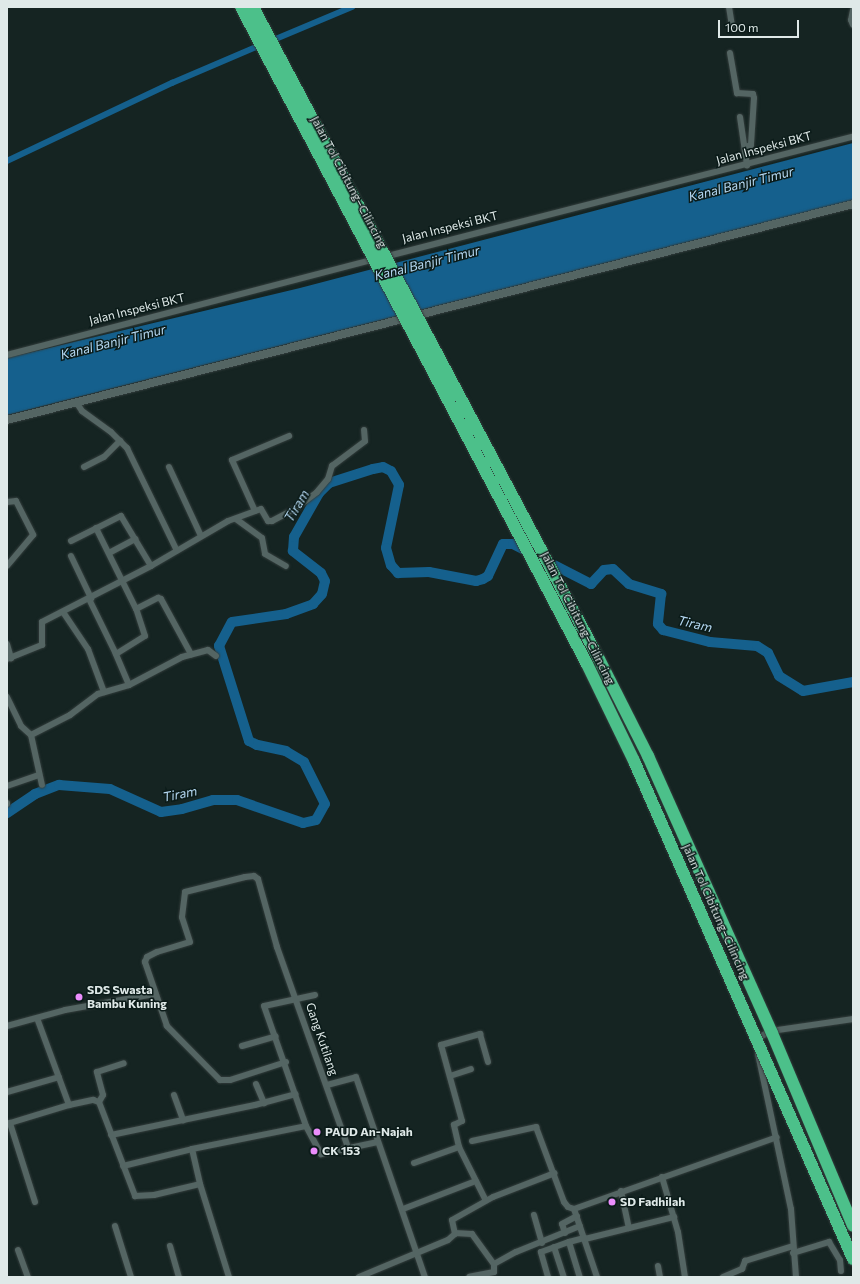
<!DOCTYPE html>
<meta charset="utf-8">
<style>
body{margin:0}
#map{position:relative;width:860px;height:1284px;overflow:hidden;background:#152422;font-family:Commissioner,sans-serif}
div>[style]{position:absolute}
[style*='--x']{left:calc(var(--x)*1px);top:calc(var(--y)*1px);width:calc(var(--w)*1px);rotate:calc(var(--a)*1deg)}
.water>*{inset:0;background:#15608d}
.canal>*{height:5.5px;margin:-2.75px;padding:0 2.75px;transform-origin:2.75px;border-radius:2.75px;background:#15608d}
.river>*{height:10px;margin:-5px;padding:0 5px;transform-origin:5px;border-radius:5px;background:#15608d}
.roads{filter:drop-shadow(0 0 1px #333d3c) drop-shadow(0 0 1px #333d3c)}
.minor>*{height:6px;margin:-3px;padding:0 3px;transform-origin:3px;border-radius:3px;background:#546563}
.tertiary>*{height:8px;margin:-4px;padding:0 4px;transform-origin:4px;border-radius:4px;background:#546563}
.bridges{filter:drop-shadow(0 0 1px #333d3c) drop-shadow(0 0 1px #333d3c)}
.motorway-bridge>*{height:12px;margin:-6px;padding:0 6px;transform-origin:6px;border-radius:6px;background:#4cc08a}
.dots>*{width:11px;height:11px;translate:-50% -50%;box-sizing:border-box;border:2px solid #0b1b19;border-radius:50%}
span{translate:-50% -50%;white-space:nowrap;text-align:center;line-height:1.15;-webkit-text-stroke:3px #0b1b19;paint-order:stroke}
.street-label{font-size:12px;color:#dfe9e8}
.poi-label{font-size:12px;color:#dfe9e8;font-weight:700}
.left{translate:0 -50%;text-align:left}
.water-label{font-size:13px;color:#b5d8f2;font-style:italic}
.frame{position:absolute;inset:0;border:8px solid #dfe9e8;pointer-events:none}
.scale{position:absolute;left:718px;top:20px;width:81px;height:18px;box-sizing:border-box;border:2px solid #dfe9e8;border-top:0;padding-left:5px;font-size:12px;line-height:14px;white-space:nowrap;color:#dfe9e8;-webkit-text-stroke:3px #0b1b19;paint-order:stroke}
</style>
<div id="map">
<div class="water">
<div style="clip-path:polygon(853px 143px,853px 200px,7px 415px,7px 358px,300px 288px)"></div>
</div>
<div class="canal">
<div style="--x:271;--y:41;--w:88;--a:-22.8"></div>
<div style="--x:7;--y:161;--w:183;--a:-25.3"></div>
<div style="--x:172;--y:83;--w:97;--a:-23.1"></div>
</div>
<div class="river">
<div style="--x:7;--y:813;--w:34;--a:-34"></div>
<div style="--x:35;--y:794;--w:26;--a:-21"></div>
<div style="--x:59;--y:785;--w:51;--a:4.5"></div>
<div style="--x:110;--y:789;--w:56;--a:24.3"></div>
<div style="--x:161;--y:812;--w:21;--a:-8"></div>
<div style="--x:182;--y:809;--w:32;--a:-16"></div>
<div style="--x:213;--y:800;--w:24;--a:0"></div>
<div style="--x:237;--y:800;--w:70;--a:19.2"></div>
<div style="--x:303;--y:823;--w:13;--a:-13"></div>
<div style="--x:316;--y:820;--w:18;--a:-61"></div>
<div style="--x:325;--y:804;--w:47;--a:-116.6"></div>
<div style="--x:304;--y:762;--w:21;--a:-149"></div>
<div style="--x:286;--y:751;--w:30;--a:-168"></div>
<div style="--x:257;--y:745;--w:9;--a:-153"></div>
<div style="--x:249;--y:741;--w:100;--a:-107.5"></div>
<div style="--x:219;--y:646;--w:27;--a:-62"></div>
<div style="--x:232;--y:622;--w:55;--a:-8.4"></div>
<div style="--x:286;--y:614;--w:29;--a:-20"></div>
<div style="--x:313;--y:604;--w:13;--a:-48"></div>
<div style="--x:322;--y:594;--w:13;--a:-77"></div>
<div style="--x:325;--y:581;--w:9;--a:-117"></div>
<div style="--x:321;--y:573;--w:36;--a:-142"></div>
<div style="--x:293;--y:551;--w:14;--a:-86"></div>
<div style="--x:294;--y:537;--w:51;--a:-60.4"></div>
<div style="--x:319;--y:493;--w:14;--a:-45"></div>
<div style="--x:329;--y:483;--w:46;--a:-17.7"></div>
<div style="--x:373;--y:469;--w:10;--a:-11"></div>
<div style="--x:383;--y:467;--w:9;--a:27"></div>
<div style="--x:391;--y:471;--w:16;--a:60"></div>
<div style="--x:399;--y:485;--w:64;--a:101.7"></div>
<div style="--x:386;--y:548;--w:18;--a:74"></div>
<div style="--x:391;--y:565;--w:11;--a:49"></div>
<div style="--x:398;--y:573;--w:31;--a:-2"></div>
<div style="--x:429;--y:572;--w:48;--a:10.8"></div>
<div style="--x:476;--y:581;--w:7;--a:-16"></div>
<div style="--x:483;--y:579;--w:6;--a:-31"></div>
<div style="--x:488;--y:576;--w:35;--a:-65"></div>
<div style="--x:503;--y:544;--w:10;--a:0"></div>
<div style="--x:513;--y:544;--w:88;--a:27.1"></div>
<div style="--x:591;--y:584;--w:19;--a:-47"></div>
<div style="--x:604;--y:570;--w:9;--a:-6"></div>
<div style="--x:613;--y:569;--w:22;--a:43"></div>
<div style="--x:629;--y:584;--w:34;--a:17"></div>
<div style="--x:661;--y:594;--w:30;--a:96"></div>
<div style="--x:658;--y:624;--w:8;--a:50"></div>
<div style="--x:663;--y:630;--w:49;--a:14.3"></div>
<div style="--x:710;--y:642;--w:47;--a:4.9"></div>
<div style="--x:757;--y:646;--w:13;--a:32"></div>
<div style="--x:768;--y:653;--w:25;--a:64"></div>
<div style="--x:779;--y:676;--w:28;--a:32"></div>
<div style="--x:803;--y:691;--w:51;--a:-10.2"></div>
</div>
<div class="roads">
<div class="minor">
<div style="--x:729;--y:7;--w:19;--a:81"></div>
<div style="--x:853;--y:10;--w:10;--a:101"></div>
<div style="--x:851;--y:20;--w:5;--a:68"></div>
<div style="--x:730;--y:53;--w:41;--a:80.1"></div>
<div style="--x:737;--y:93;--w:16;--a:4"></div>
<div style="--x:753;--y:94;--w:4;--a:76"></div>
<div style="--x:754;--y:98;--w:47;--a:93.7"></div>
<div style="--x:751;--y:145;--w:6;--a:162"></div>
<div style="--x:740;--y:117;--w:49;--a:81.7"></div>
<div style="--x:384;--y:257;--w:484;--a:-14.4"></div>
<div style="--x:7;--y:355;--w:380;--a:-14.6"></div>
<div style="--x:76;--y:402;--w:11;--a:56"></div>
<div style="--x:82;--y:411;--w:36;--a:36"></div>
<div style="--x:111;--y:432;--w:23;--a:45"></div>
<div style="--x:127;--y:448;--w:114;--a:64.1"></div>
<div style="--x:84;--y:467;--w:22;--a:-27"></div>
<div style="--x:104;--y:457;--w:23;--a:-45"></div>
<div style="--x:169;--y:467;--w:76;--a:65.1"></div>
<div style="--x:7;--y:502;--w:9;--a:-6"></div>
<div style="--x:16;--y:501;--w:38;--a:63"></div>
<div style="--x:33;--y:535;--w:40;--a:130"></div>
<div style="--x:255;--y:511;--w:56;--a:-114.3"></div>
<div style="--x:232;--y:460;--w:62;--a:-22.8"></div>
<div style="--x:236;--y:519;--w:32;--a:36"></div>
<div style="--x:262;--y:538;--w:16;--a:79"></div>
<div style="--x:265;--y:554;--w:24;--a:30"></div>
<div style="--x:96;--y:528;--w:90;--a:63.7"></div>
<div style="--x:136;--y:609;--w:25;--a:-27"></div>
<div style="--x:158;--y:598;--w:3;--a:18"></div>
<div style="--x:161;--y:599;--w:63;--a:61.4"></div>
<div style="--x:71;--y:541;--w:56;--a:-26.6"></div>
<div style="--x:121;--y:516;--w:58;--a:59"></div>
<div style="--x:109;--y:553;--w:30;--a:-28"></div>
<div style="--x:71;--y:556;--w:47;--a:64.5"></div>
<div style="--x:89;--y:599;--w:61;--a:63.9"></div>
<div style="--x:63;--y:612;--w:45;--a:56"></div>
<div style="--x:88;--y:649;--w:46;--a:69.6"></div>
<div style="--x:7;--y:644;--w:15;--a:74"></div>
<div style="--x:7;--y:659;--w:38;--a:-22"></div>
<div style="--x:42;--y:645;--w:23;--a:-90"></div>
<div style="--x:42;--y:622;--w:123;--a:-27.2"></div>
<div style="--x:151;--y:566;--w:89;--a:-30.3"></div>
<div style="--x:228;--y:521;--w:35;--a:-20"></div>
<div style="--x:261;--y:509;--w:14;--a:60"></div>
<div style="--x:268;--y:521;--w:4;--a:0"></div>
<div style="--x:272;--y:521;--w:27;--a:-28"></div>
<div style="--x:296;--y:508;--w:26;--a:-37"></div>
<div style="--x:317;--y:492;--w:17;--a:-50"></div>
<div style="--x:328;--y:479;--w:14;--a:-73"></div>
<div style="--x:332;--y:466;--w:41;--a:-37.1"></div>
<div style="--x:365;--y:441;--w:11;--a:-95"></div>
<div style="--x:129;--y:685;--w:34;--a:-113"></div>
<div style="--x:116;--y:654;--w:34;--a:-32"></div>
<div style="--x:145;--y:636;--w:28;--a:-108"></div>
<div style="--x:7;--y:697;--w:32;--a:64"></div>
<div style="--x:21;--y:726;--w:13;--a:42"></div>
<div style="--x:31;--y:735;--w:51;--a:77.6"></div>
<div style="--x:31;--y:735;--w:44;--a:-27.1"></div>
<div style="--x:70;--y:715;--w:35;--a:-37"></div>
<div style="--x:98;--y:694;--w:32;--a:-16"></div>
<div style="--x:129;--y:685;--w:60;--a:-27.8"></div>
<div style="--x:182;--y:657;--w:27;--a:-15"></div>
<div style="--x:208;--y:650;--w:10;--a:37"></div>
<div style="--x:7;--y:786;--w:34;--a:-19"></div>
<div style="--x:7;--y:803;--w:1;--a:90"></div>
<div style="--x:315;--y:995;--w:52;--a:167.8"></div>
<div style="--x:264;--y:1006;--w:127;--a:70.7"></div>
<div style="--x:306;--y:1126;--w:32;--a:62"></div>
<div style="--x:321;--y:1154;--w:58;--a:-11.9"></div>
<div style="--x:37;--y:1018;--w:93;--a:69.8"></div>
<div style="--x:69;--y:1105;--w:25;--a:-12"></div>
<div style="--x:93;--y:1100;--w:6;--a:18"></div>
<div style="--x:99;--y:1102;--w:101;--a:69"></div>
<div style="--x:135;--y:1196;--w:19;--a:-3"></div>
<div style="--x:154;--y:1195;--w:47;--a:-13.4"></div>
<div style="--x:200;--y:1184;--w:97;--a:72.7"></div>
<div style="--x:7;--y:1026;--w:60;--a:-15.4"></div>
<div style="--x:65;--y:1010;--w:91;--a:-10.1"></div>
<div style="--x:756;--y:1039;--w:17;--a:-28"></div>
<div style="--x:771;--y:1031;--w:83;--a:-8.3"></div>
<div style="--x:242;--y:1046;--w:35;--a:-16"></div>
<div style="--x:758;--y:1054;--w:158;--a:78"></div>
<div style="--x:791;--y:1209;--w:68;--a:85.8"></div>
<div style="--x:286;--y:1062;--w:59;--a:162.2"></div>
<div style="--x:230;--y:1080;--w:10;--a:180"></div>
<div style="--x:220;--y:1080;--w:76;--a:-134.5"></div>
<div style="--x:167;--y:1026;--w:68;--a:-109"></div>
<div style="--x:145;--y:962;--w:5;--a:-68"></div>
<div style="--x:147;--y:957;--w:11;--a:-27"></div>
<div style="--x:157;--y:952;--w:34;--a:-17"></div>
<div style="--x:190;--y:942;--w:26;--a:-108"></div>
<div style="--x:182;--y:917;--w:25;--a:-83"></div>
<div style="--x:185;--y:892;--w:62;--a:-14"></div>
<div style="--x:245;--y:877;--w:9;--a:-6"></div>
<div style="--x:254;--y:876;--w:5;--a:37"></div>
<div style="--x:258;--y:879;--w:71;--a:74.4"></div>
<div style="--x:277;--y:947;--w:213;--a:70.5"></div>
<div style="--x:450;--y:1076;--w:22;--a:-18"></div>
<div style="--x:256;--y:1084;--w:21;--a:67"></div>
<div style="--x:327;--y:1085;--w:30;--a:-15"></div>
<div style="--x:356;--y:1077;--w:212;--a:71"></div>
<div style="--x:7;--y:1092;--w:54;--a:-16.1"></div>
<div style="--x:174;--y:1095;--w:27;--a:70"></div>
<div style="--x:99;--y:1102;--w:8;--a:-60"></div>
<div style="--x:103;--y:1095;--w:24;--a:-105"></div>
<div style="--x:97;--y:1072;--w:28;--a:-18"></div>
<div style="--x:111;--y:1135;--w:147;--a:-11.8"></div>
<div style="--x:255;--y:1105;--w:42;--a:-15"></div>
<div style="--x:472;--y:1141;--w:66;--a:-12.3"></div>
<div style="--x:536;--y:1127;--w:80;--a:69.5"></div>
<div style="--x:564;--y:1202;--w:6;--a:51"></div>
<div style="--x:568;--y:1207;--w:6;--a:18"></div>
<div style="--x:574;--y:1209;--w:215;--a:-19.5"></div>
<div style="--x:459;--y:1147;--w:23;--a:-103"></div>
<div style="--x:454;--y:1125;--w:9;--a:-27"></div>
<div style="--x:462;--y:1121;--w:79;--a:-105.4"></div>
<div style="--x:441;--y:1045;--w:41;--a:-15.8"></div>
<div style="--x:480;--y:1034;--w:29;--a:74"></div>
<div style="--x:192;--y:1149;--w:36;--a:77"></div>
<div style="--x:414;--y:1163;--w:48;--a:-19.6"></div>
<div style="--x:459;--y:1147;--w:60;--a:63.4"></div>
<div style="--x:123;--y:1166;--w:71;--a:-13.8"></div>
<div style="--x:192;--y:1149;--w:116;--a:-11.4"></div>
<div style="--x:662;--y:1177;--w:57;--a:73.8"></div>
<div style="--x:678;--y:1232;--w:46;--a:81.2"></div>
<div style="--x:621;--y:1191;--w:38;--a:78"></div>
<div style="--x:35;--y:1202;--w:83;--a:-107.6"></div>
<div style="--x:10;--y:1123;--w:62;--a:-17"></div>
<div style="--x:403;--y:1209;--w:78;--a:-21"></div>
<div style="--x:574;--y:1209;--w:72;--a:71.3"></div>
<div style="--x:534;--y:1215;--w:29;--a:74"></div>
<div style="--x:115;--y:1226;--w:53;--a:72.6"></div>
<div style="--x:455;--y:1233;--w:17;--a:3"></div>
<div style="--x:472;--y:1234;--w:37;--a:54"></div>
<div style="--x:494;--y:1264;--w:8;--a:90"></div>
<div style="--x:494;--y:1272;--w:25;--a:169"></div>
<div style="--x:565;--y:1233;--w:9;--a:-108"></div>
<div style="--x:562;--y:1224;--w:17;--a:-28"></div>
<div style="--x:585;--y:1239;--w:92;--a:-13.9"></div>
<div style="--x:569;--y:1242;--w:16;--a:-15"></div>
<div style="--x:170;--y:1246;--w:32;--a:74"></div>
<div style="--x:554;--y:1247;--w:32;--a:72"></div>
<div style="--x:18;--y:1250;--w:29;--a:70"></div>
<div style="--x:793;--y:1253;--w:38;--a:-17"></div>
<div style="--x:829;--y:1242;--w:21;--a:59"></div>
<div style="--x:840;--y:1260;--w:11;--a:85"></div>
<div style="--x:494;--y:1264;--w:25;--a:-29"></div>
<div style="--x:516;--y:1252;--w:69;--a:-22.1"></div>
<div style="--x:658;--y:1266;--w:11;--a:80"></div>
<div style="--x:359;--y:1277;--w:96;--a:-22.6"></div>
<div style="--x:448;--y:1240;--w:9;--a:-41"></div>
<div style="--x:455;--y:1234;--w:14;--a:-102"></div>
<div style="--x:452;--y:1220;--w:47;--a:-29.3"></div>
<div style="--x:493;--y:1197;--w:66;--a:-21.2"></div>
<div style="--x:548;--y:1277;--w:26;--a:-106"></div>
<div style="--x:541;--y:1252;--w:30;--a:-20"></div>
<div style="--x:569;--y:1242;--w:37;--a:73"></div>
<div style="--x:723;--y:1277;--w:21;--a:-23"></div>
<div style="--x:742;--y:1269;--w:9;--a:-69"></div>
<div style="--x:745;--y:1261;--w:50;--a:-17.4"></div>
</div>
<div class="tertiary">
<div style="--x:7;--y:420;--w:873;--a:-14.32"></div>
</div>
</div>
<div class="bridges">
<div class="motorway-bridge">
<div style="--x:241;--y:7;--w:743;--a:62.23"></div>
<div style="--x:587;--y:664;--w:108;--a:64.1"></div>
<div style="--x:634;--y:761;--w:544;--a:66.26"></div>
<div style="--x:253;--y:7;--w:738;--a:62.05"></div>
<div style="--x:599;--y:659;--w:109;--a:63.2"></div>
<div style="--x:648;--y:756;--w:303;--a:65.9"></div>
<div style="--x:772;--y:1033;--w:209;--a:67.2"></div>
</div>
</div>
<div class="dots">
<div style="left:79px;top:997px;background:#eb8dfc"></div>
<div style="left:317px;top:1132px;background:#eb8dfc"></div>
<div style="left:314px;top:1151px;background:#eb8dfc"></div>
<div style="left:612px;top:1202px;background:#eb8dfc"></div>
</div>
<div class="street-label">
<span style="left:764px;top:148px;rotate:-15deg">Jalan Inspeksi BKT</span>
<span style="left:349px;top:182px;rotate:62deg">Jalan Tol Cibitung–Cilincing</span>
<span style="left:450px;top:227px;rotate:-14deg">Jalan Inspeksi BKT</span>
<span style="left:137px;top:309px;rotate:-14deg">Jalan Inspeksi BKT</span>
<span style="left:578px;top:618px;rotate:63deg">Jalan Tol Cibitung–Cilincing</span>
<span style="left:716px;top:912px;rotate:66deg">Jalan Tol Cibitung–Cilincing</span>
<span style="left:322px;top:1039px;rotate:71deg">Gang Kutilang</span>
</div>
<div class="poi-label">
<span class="left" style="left:87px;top:997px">SDS Swasta<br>Bambu Kuning</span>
<span class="left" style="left:325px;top:1132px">PAUD An-Najah</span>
<span class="left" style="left:322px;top:1151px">CK 153</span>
<span class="left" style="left:620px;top:1202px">SD Fadhilah</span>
</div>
<div class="water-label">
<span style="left:741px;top:184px;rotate:-14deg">Kanal Banjir Timur</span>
<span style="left:427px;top:263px;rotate:-14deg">Kanal Banjir Timur</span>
<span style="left:113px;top:342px;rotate:-14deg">Kanal Banjir Timur</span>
<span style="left:297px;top:506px;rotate:-59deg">Tiram</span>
<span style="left:695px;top:624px;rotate:13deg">Tiram</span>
<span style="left:180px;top:794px;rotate:-11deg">Tiram</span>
</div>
<div class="frame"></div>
<div class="scale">100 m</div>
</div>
